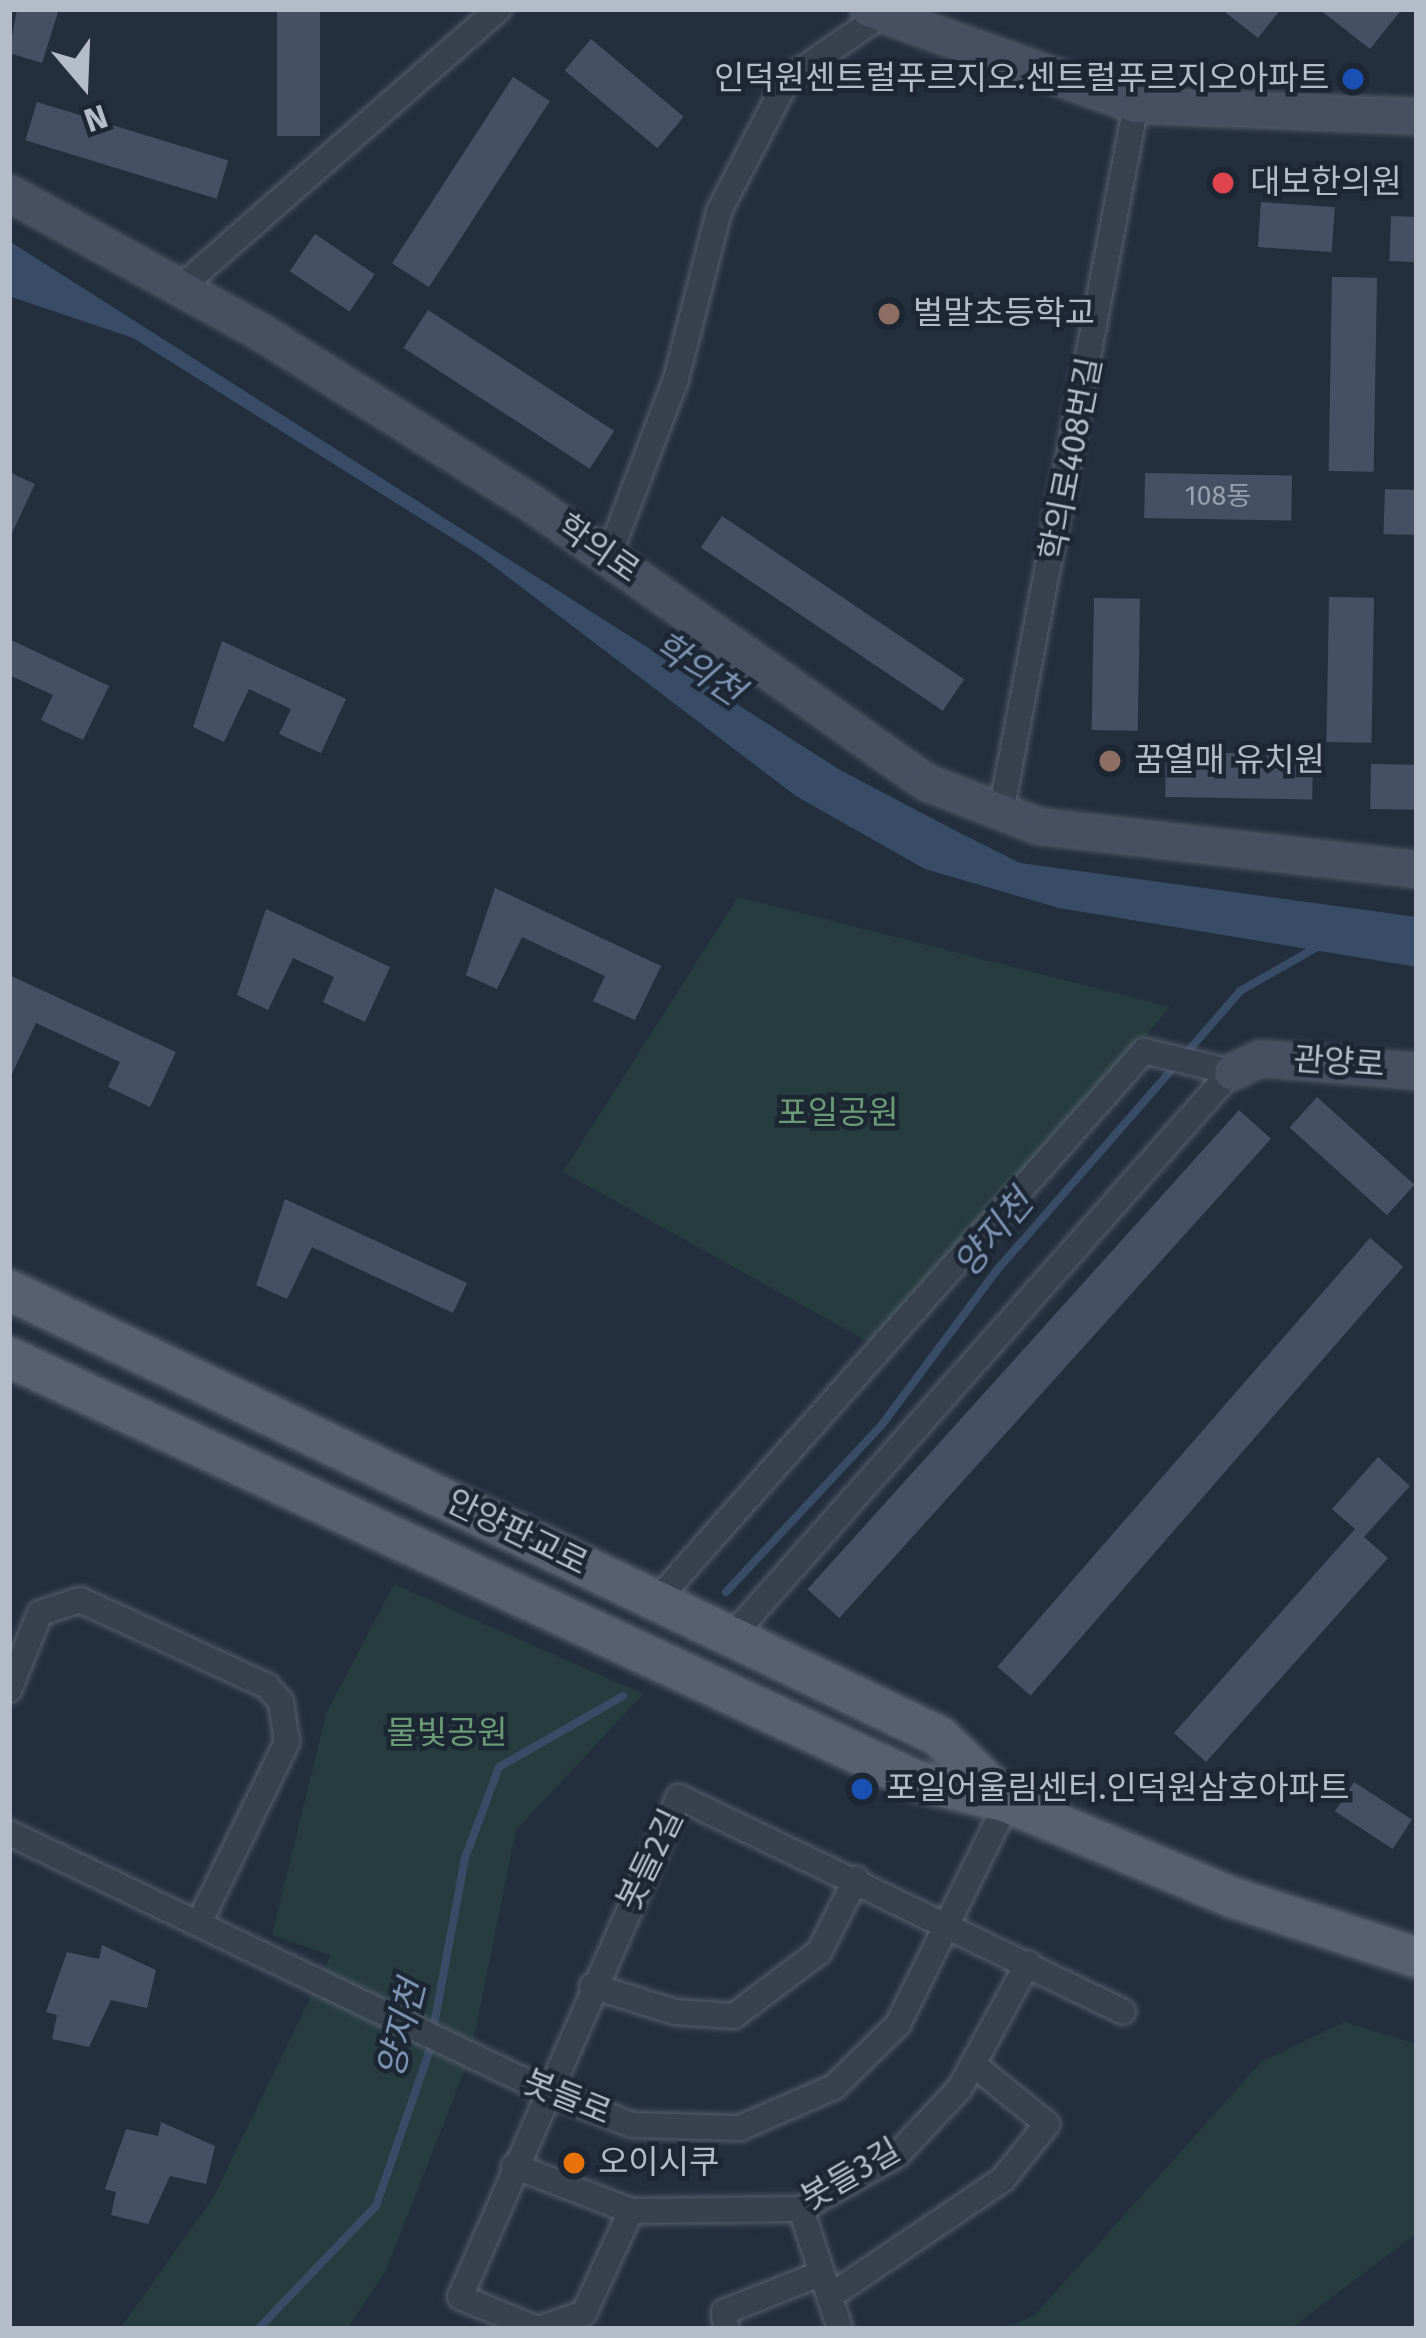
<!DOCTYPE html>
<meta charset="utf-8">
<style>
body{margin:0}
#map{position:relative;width:1426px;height:2338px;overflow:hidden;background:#242f3e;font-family:"Fira Sans","Noto Sans KR",sans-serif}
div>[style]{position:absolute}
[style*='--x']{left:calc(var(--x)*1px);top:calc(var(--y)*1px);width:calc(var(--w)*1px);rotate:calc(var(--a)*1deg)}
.green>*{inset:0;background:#263c3f}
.water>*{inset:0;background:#394c67}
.stream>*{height:8px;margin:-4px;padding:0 4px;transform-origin:4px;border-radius:4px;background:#394c67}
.building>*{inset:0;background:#455162;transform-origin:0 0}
.roads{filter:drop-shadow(0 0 3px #565f6c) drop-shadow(0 0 3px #565f6c)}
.street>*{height:24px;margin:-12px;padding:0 12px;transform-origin:12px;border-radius:12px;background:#38414e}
.secondary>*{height:33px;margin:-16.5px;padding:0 16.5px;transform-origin:16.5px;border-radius:16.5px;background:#465061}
.primary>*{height:39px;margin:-19.5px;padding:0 19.5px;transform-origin:19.5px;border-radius:19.5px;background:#56606e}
.dots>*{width:33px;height:33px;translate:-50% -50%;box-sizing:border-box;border:6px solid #1d2633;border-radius:50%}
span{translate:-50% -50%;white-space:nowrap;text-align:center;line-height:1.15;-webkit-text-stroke:9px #1d2633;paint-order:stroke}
.number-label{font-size:27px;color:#98a1af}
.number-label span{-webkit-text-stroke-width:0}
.poi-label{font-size:33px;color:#b4bcc9}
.right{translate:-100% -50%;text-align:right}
.left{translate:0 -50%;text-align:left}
.street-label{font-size:33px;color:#b4bcc9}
.park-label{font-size:33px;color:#6b9a76}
.water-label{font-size:36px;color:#7c92b1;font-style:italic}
.frame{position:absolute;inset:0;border:12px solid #b4bcc9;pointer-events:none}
.north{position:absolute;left:24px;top:24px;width:120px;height:120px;-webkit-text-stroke:9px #1d2633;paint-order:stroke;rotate:161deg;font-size:33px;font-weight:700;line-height:48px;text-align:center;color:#b4bcc9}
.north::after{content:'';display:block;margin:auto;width:42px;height:54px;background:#b4bcc9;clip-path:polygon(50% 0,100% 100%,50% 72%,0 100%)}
</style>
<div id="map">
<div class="green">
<div style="clip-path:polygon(738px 897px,1170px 1007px,881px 1349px,563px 1172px)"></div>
<div style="clip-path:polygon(394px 1584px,643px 1694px,516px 1830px,470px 2057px,385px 2272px,347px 2329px,120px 2329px,213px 2198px,331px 1955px,272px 1935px,326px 1714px)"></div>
<div style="clip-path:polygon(1344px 2022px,1417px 2044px,1417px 2233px,1290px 2329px,1004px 2329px,1035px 2315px,1261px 2062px)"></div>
</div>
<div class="water">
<div style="clip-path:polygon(9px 241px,840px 770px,956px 831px,1020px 863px,1417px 917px,1417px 967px,1059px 908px,925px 869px,796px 796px,479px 555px,133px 338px,9px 296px)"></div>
</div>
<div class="stream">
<div style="--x:726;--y:1592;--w:227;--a:-47"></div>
<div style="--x:881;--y:1426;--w:194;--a:-53.4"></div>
<div style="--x:997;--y:1270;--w:370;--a:-48.9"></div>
<div style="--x:1240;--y:991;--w:89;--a:-29.7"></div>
<div style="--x:258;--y:2329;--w:170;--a:-46.2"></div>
<div style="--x:376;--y:2206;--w:163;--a:-71"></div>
<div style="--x:429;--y:2052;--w:197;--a:-79.5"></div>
<div style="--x:465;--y:1858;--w:97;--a:-69.5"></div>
<div style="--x:499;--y:1767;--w:143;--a:-29.8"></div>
</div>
<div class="building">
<div style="clip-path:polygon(17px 9px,59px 9px,42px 63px,9px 53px)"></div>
<div style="left:277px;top:9px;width:43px;height:127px"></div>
<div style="clip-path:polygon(1221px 9px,1281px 9px,1258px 38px)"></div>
<div style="clip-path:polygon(1319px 9px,1402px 9px,1370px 49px)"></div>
<div style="left:591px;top:39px;width:121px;height:41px;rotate:40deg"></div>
<div style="left:513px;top:77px;width:44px;height:222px;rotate:33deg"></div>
<div style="left:37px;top:102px;width:200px;height:40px;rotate:17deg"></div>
<div style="left:1261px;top:202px;width:74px;height:45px;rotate:4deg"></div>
<div style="left:1391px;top:216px;width:26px;height:45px;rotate:2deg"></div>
<div style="left:315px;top:234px;width:72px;height:45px;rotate:34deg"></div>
<div style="left:1332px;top:277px;width:45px;height:194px;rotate:1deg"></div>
<div style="left:428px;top:310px;width:222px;height:45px;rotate:33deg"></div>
<div style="clip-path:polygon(9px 472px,35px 484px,9px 539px)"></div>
<div style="left:1145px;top:473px;width:147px;height:45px;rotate:1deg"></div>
<div style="left:1385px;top:489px;width:32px;height:45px;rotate:2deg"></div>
<div style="left:722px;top:516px;width:292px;height:38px;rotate:34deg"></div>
<div style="left:1329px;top:597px;width:45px;height:145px;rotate:1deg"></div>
<div style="left:1094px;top:598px;width:46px;height:132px;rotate:1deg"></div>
<div style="clip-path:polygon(9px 639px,109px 686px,83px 740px,41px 720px,53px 695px,9px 675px)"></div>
<div style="clip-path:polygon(222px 641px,346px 699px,321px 753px,279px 734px,291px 709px,249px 689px,224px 742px,193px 727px)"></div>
<div style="left:1166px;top:752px;width:147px;height:45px;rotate:1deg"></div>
<div style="left:1371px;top:764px;width:46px;height:45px;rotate:1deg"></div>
<div style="clip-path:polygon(495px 888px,661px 966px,635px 1020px,593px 1001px,605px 976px,522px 937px,497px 989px,466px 975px)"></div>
<div style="clip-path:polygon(266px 909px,390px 967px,365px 1022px,323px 1002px,334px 977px,293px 958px,268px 1010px,237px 995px)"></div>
<div style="clip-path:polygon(9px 975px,176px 1052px,150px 1107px,108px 1087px,120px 1062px,36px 1023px,9px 1080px)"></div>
<div style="left:1317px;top:1097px;width:131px;height:41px;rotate:42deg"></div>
<div style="left:1239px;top:1110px;width:43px;height:645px;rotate:42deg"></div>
<div style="clip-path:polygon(285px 1199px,467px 1283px,453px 1313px,312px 1247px,287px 1299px,256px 1285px)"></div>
<div style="left:1370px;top:1238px;width:44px;height:568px;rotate:41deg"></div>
<div style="clip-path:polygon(1378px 1457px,1410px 1486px,1364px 1537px,1388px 1558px,1206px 1762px,1174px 1733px,1355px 1529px,1332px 1509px)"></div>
<div style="left:1354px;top:1782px;width:69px;height:35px;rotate:33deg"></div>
<div style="clip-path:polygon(102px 1945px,156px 1970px,147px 2008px,111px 2000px,89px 2047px,52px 2039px,57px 2015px,46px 2012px,67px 1952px,99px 1959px)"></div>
<div style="clip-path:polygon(161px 2122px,215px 2146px,206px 2184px,170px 2176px,148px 2224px,111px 2215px,116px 2192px,105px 2189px,126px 2129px,158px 2136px)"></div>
</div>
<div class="roads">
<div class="street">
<div style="--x:181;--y:287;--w:422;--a:-41.2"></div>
<div style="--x:608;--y:558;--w:191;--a:-69.2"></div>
<div style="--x:676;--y:379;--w:173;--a:-75.6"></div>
<div style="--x:719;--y:211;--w:148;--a:-62.6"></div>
<div style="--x:787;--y:80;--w:125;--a:-34.6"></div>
<div style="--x:1001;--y:812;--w:720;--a:-79.19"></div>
<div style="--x:657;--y:1600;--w:734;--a:-48.42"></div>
<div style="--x:1144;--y:1051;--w:89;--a:13.6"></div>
<div style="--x:1231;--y:1072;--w:753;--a:131.5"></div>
<div style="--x:9;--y:1690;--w:83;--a:-68.1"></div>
<div style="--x:40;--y:1613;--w:42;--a:-18"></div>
<div style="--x:80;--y:1600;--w:206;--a:24.7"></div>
<div style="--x:267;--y:1686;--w:21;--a:49"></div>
<div style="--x:281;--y:1702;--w:40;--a:81.5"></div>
<div style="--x:287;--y:1742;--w:201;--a:115.9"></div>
<div style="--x:9;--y:1833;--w:598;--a:25.67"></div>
<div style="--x:548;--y:2092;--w:90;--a:21.4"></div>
<div style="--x:632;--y:2125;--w:108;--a:1.6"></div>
<div style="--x:740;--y:2128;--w:103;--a:-23.6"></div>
<div style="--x:834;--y:2087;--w:90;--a:-44.5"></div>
<div style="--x:898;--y:2024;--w:247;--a:-63.8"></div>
<div style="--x:592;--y:1986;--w:87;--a:17.4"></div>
<div style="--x:675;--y:2012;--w:59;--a:3.9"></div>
<div style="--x:734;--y:2016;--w:106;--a:-37"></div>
<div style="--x:819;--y:1952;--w:82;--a:-63.1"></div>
<div style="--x:514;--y:2166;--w:125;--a:21"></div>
<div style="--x:631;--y:2211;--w:170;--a:-0.7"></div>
<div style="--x:801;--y:2209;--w:110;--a:-29.4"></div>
<div style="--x:897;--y:2155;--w:92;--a:-46.8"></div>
<div style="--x:960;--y:2088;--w:142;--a:-61.5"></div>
<div style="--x:801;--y:2209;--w:126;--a:72"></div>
<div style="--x:829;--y:2297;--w:210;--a:-34.1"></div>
<div style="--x:1003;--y:2179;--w:70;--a:-51.3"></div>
<div style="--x:1047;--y:2124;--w:95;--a:-141"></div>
<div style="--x:537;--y:2329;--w:83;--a:-157.4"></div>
<div style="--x:460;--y:2297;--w:546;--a:-66.35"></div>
<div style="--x:679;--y:1797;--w:493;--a:25.8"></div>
<div style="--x:538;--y:2329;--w:49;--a:-19.2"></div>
<div style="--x:584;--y:2313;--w:112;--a:-65.3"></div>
<div style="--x:726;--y:2329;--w:17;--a:-97"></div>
<div style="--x:724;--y:2312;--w:100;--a:-21.7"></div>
</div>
<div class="secondary">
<div style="--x:868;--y:9;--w:285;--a:19.7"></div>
<div style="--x:1136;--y:105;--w:281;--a:2.2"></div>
<div style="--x:9;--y:193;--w:288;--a:28.9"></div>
<div style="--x:261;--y:332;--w:318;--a:32.3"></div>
<div style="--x:530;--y:502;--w:485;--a:35.3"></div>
<div style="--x:926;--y:782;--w:121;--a:21.3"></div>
<div style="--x:1039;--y:826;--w:380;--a:6.5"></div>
<div style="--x:1231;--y:1072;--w:32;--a:-26"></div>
<div style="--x:1260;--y:1058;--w:158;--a:4.7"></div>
</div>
<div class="primary">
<div style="--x:9;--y:1290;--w:1031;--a:25.62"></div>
<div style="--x:939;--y:1736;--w:95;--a:44.1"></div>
<div style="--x:9;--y:1357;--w:1000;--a:25.03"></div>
<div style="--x:915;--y:1780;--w:95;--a:13.4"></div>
<div style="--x:1007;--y:1802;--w:241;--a:22.9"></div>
<div style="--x:1229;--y:1896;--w:198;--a:18"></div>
</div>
</div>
<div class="dots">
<div style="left:1353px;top:79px;background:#1a4fb4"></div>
<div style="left:1223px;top:183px;background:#e0444e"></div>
<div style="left:889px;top:314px;background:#8d6e63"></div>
<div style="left:1110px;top:761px;background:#8d6e63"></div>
<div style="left:862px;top:1789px;background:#1a4fb4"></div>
<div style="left:574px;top:2163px;background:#e8710a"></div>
</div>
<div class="number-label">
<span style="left:1218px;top:497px">108동</span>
</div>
<div class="poi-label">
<span class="right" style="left:1329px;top:79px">인덕원센트럴푸르지오.센트럴푸르지오아파트</span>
<span class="left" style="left:1250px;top:183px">대보한의원</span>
<span class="left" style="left:913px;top:314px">벌말초등학교</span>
<span class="left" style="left:1134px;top:761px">꿈열매 유치원</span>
<span class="left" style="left:886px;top:1789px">포일어울림센터.인덕원삼호아파트</span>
<span class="left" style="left:598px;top:2163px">오이시쿠</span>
</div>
<div class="street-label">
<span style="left:1072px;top:459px;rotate:-79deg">학의로408번길</span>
<span style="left:598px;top:549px;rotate:35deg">학의로</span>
<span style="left:1339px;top:1063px;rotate:4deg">관양로</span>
<span style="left:517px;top:1533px;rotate:26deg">안양판교로</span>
<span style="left:651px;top:1860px;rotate:-64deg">봇들2길</span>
<span style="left:567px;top:2098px;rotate:22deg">봇들로</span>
<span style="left:851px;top:2175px;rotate:-30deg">봇들3길</span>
</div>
<div class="park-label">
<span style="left:838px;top:1114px">포일공원</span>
<span style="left:447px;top:1734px">물빛공원</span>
</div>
<div class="water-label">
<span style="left:698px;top:669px;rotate:34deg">학의천</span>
<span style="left:994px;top:1234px;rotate:-50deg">양지천</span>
<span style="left:402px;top:2029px;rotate:-76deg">양지천</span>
</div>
<div class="frame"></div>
<div class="north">N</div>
</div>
